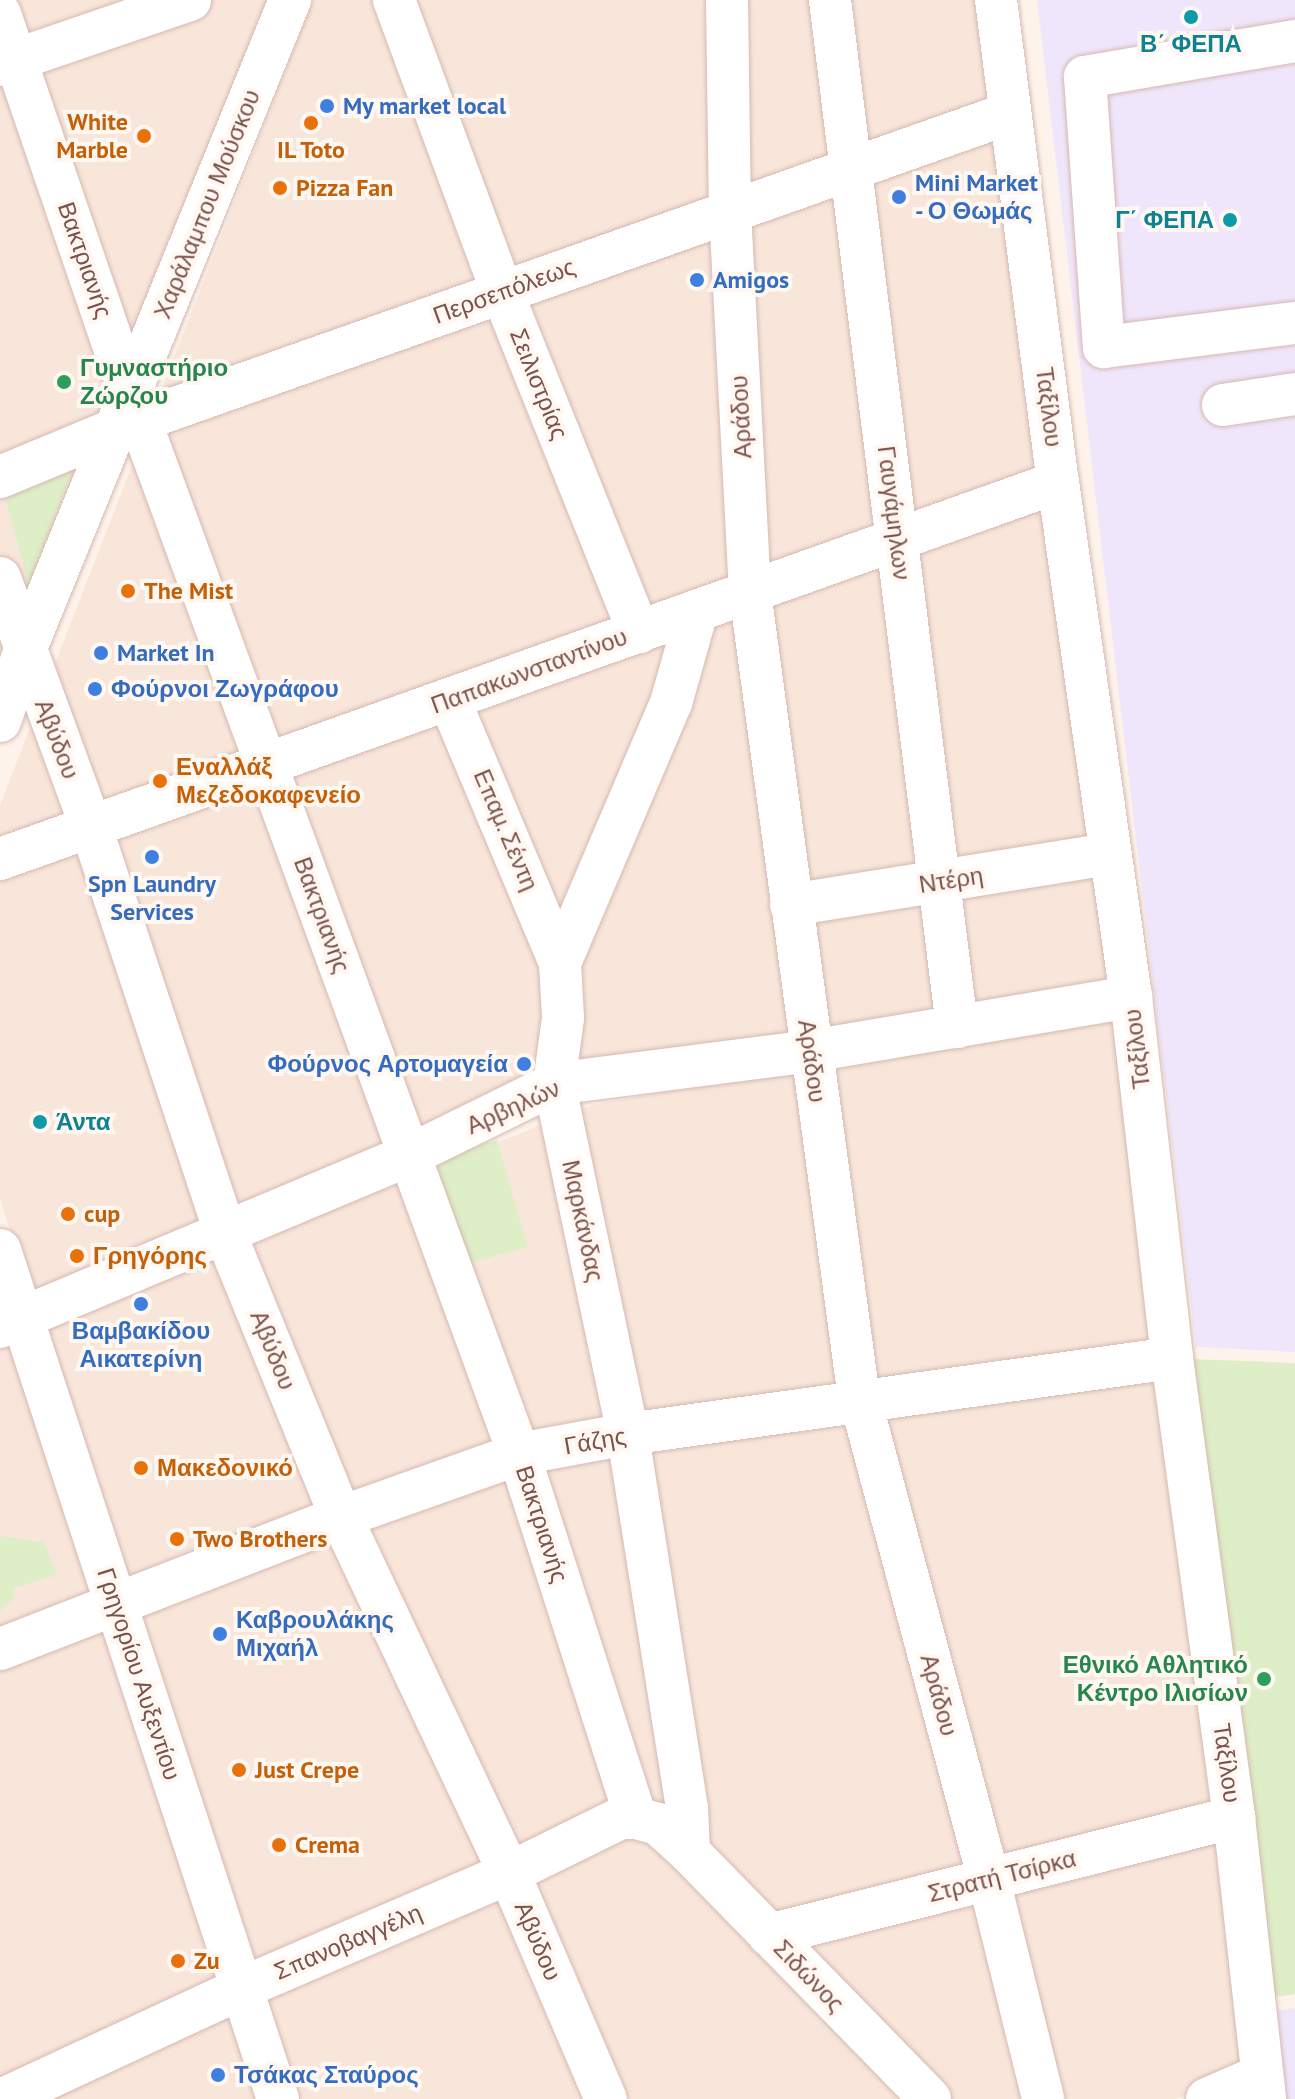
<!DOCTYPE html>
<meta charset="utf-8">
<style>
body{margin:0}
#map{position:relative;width:1295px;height:2099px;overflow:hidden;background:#fef3ea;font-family:"PT Sans",sans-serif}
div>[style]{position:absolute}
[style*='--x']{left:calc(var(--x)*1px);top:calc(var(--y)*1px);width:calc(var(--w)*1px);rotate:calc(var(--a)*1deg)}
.residential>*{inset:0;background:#f9e6db}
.education>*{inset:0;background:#f0e6fb}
.green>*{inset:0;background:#deeec6;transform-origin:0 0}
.roads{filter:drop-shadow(0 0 2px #d5b9b1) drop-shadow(0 0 2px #d5b9b1)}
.minor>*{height:42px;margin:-21px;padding:0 21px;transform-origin:21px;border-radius:21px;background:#fff}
.dots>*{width:22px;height:22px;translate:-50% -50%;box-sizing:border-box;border:4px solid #fff8f2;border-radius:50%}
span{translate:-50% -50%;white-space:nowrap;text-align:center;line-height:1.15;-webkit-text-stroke:8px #fff8f2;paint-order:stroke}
.culture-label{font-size:24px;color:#0d838f;font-weight:700}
.right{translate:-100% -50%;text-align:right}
.left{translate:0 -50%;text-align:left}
.shop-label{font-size:24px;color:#366cbe;font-weight:700}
.food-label{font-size:24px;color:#c56008;font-weight:700}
.street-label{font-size:24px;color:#7d524a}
.leisure-label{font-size:24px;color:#27864d;font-weight:700}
</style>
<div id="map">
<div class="residential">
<div style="clip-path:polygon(0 0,270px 0,0 664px)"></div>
<div style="clip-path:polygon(313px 0,986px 0,1117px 989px,583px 1079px,31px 1300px,0 1198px,0 805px)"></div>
<div style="clip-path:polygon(1119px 1007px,1250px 2066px,1177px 2099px,288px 2099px,31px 1323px,593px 1105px)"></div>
<div style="clip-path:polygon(8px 1333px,261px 2099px,0 2099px,0 1337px)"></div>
</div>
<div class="education">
<div style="clip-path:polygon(1037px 0,1295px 0,1295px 1352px,1196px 1347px)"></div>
<div style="clip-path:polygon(1295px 2008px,1295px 2099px,1284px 2099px,1273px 2011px)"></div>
</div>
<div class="green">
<div style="clip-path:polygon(73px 469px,29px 584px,5px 498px)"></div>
<div style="left:497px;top:1140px;width:111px;height:78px;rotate:74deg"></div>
<div style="clip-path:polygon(1190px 1359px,1295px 1363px,1295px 1994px,1275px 1997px)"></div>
<div style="clip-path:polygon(0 1536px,44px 1542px,57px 1575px,14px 1588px,14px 1598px,0 1611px)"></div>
</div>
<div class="roads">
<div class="minor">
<div style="--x:394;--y:0;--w:311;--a:69.7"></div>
<div style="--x:502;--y:292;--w:367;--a:68.1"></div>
<div style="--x:727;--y:0;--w:211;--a:89.2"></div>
<div style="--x:730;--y:211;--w:382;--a:87"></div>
<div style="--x:750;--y:592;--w:806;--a:82.3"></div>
<div style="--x:858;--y:1391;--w:506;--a:75"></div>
<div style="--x:989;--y:1880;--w:226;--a:76.1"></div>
<div style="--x:830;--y:0;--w:1035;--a:82.95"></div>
<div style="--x:996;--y:0;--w:486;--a:82.7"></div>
<div style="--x:1058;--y:482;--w:520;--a:81.93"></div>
<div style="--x:1131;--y:997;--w:363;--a:83.5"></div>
<div style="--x:1172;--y:1358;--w:463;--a:82.3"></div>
<div style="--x:1234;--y:1817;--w:284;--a:83.7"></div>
<div style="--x:0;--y:14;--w:401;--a:71.1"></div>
<div style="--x:130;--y:393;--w:1130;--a:69.87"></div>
<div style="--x:519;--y:1454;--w:382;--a:72.2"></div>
<div style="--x:1295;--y:41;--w:213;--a:170.3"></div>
<div style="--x:1085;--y:77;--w:271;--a:86"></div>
<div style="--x:1104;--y:347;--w:193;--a:-7.2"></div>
<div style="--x:0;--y:65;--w:201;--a:-18.9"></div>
<div style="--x:1223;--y:405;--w:73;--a:-8.7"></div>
<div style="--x:0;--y:477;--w:126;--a:-22.5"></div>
<div style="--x:116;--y:429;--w:948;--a:-19.47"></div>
<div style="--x:0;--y:578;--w:265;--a:69.9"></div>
<div style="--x:91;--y:827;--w:428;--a:71.7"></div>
<div style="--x:225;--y:1233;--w:307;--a:67.8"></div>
<div style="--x:341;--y:1517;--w:394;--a:64.7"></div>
<div style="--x:509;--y:1873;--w:246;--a:66.8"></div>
<div style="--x:449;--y:699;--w:286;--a:67.2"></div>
<div style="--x:0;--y:721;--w:72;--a:-70.6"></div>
<div style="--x:24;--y:653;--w:705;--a:-67.84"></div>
<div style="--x:0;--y:859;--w:1123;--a:-19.61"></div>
<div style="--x:791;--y:905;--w:323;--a:-9.1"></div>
<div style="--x:0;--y:1250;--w:893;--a:71.87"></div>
<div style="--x:0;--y:1327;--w:445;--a:-22.8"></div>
<div style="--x:410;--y:1155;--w:161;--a:-26.2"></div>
<div style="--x:554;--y:1084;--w:259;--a:-7.3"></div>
<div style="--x:811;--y:1051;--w:325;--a:-9.6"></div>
<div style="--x:0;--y:1649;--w:366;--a:-21.2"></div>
<div style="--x:341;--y:1517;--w:189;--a:-19.5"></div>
<div style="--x:519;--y:1454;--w:111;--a:-10.4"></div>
<div style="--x:628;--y:1434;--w:549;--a:-7.95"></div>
<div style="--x:689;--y:1852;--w:44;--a:-92.6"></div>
<div style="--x:687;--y:1808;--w:379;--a:-99"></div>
<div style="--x:628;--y:1434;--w:358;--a:-101.9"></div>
<div style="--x:554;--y:1084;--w:67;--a:-82.2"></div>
<div style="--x:563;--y:1018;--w:55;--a:-93.1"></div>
<div style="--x:560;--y:963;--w:283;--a:-66.9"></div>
<div style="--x:671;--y:703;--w:96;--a:-74.2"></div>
<div style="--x:769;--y:1935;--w:480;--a:-14.2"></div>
<div style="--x:3;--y:2099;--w:264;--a:-24.9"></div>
<div style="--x:242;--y:1988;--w:291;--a:-23.3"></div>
<div style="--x:509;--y:1873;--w:125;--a:-26.2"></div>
<div style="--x:621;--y:1818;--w:15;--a:0"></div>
<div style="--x:636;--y:1818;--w:23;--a:15"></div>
<div style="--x:658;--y:1824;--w:42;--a:42.1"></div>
<div style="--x:689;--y:1852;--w:345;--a:45.7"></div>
<div style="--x:1207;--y:2099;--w:60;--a:-23.6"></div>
</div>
</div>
<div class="dots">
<div style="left:1191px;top:17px;background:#0f9aa8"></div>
<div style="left:327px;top:106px;background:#3f7fe0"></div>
<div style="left:311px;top:123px;background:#e8710a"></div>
<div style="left:144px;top:136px;background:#e8710a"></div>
<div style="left:280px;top:188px;background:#e8710a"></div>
<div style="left:899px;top:197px;background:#3f7fe0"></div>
<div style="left:1230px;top:220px;background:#0f9aa8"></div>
<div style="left:697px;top:280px;background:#3f7fe0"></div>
<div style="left:64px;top:382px;background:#2e9e5b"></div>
<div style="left:128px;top:591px;background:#e8710a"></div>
<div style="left:101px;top:653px;background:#3f7fe0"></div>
<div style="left:95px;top:689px;background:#3f7fe0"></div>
<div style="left:160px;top:781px;background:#e8710a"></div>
<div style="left:152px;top:857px;background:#3f7fe0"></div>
<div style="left:524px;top:1064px;background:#3f7fe0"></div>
<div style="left:40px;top:1122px;background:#0f9aa8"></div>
<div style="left:68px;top:1214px;background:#e8710a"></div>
<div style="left:77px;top:1256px;background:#e8710a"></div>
<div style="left:141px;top:1304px;background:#3f7fe0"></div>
<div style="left:141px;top:1468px;background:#e8710a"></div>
<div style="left:177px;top:1539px;background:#e8710a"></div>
<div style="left:220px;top:1634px;background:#3f7fe0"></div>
<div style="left:1264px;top:1679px;background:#2e9e5b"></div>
<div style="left:239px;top:1770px;background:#e8710a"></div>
<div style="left:279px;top:1845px;background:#e8710a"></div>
<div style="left:178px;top:1961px;background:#e8710a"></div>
<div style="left:218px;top:2075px;background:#3f7fe0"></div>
</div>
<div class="culture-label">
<span style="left:1191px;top:44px">Β΄ ΦΕΠΑ</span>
<span class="right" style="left:1214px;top:220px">Γ΄ ΦΕΠΑ</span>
<span class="left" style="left:56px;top:1122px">Άντα</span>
</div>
<div class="shop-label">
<span class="left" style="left:343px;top:106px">My market local</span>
<span class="left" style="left:915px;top:197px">Mini Market<br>- Ο Θωμάς</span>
<span class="left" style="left:713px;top:280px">Amigos</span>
<span class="left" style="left:117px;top:653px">Market In</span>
<span class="left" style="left:111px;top:689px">Φούρνοι Ζωγράφου</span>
<span style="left:152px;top:898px">Spn Laundry<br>Services</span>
<span class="right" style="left:508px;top:1064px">Φούρνος Αρτομαγεία</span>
<span style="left:141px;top:1345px">Βαμβακίδου<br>Αικατερίνη</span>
<span class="left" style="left:236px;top:1634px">Καβρουλάκης<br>Μιχαήλ</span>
<span class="left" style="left:234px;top:2075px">Τσάκας Σταύρος</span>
</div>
<div class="food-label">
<span class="right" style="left:128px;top:136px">White<br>Marble</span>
<span style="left:311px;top:150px">IL Toto</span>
<span class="left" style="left:296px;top:188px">Pizza Fan</span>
<span class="left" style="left:144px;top:591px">The Mist</span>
<span class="left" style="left:176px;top:781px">Εναλλάξ<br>Μεζεδοκαφενείο</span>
<span class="left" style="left:84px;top:1214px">cup</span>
<span class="left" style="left:93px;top:1256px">Γρηγόρης</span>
<span class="left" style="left:157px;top:1468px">Μακεδονικό</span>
<span class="left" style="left:193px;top:1539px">Two Brothers</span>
<span class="left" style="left:255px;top:1770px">Just Crepe</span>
<span class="left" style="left:295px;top:1845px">Crema</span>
<span class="left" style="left:194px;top:1961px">Zu</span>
</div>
<div class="street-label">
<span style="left:207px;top:204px;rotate:-68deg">Χαράλαμπου Μούσκου</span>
<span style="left:85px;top:260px;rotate:71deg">Βακτριανής</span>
<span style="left:504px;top:291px;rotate:-20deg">Περσεπόλεως</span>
<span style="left:539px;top:384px;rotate:68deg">Σειλιστρίας</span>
<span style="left:1049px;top:407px;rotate:83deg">Ταξίλου</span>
<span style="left:741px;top:417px;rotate:-93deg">Αράδου</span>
<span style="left:894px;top:513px;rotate:83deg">Γαυγάμηλων</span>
<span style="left:529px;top:671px;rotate:-20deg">Παπακωνσταντίνου</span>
<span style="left:57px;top:739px;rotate:69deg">Αβύδου</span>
<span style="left:506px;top:830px;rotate:67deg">Επαμ. Σέντη</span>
<span style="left:951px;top:880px;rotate:-9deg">Ντέρη</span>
<span style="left:322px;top:915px;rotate:70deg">Βακτριανής</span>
<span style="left:1137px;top:1049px;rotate:-97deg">Ταξίλου</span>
<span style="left:812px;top:1061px;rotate:82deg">Αράδου</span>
<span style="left:513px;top:1107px;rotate:-24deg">Αρβηλών</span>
<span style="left:583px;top:1221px;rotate:78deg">Μαρκάνδας</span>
<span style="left:273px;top:1350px;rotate:68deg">Αβύδου</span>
<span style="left:595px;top:1441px;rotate:-10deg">Γάζης</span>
<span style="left:542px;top:1524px;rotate:72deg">Βακτριανής</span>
<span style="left:139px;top:1674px;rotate:72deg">Γρηγορίου Αυξεντίου</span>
<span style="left:939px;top:1695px;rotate:75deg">Αράδου</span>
<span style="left:1227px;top:1763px;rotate:82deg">Ταξίλου</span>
<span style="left:1002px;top:1876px;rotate:-14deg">Στρατή Τσίρκα</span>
<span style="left:538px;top:1941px;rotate:67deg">Αβύδου</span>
<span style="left:348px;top:1942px;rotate:-23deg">Σπανοβαγγέλη</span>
<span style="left:809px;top:1976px;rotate:46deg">Σιδώνος</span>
</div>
<div class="leisure-label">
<span class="left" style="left:80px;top:382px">Γυμναστήριο<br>Ζώρζου</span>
<span class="right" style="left:1248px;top:1679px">Εθνικό Αθλητικό<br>Κέντρο Ιλισίων</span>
</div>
</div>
